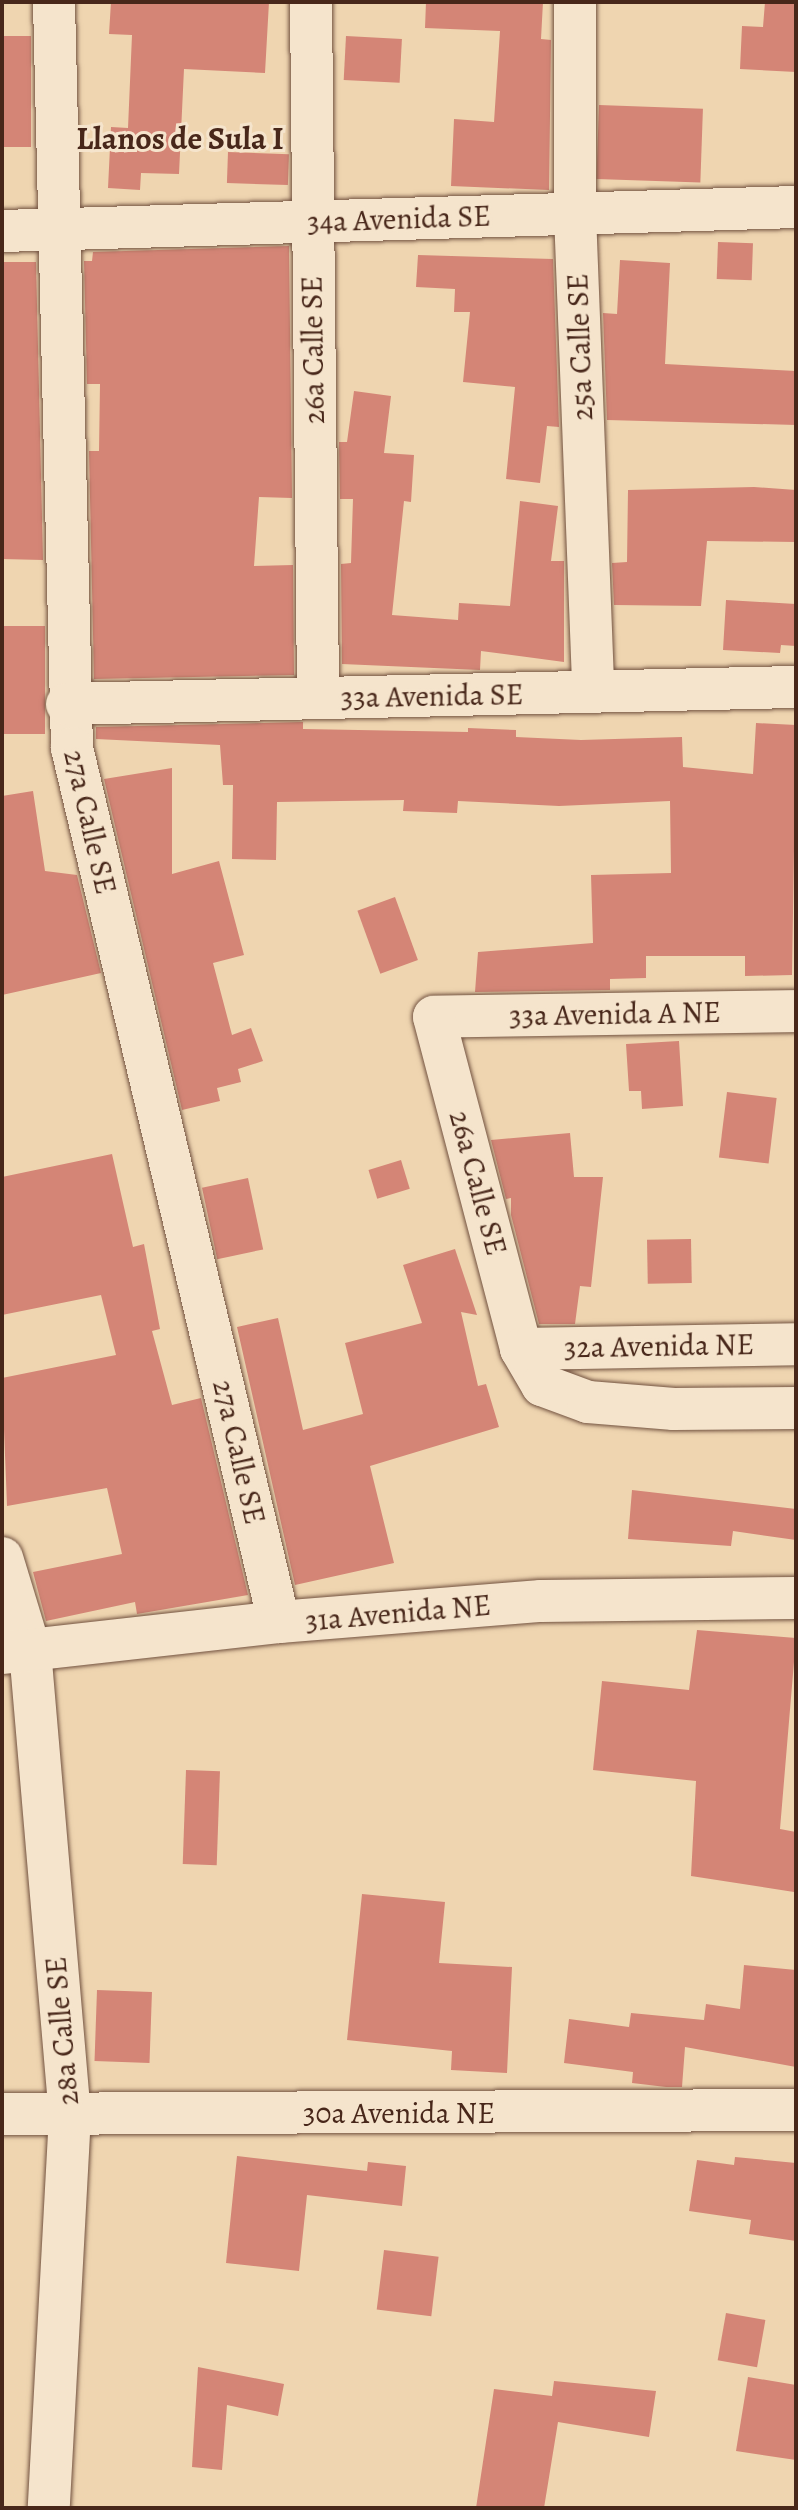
<!DOCTYPE html>
<style>
body{margin:0}
#map{position:relative;width:798px;height:2510px;overflow:hidden;background:#efd5b0;font-family:Alegreya,serif}
div>[style]{position:absolute}
[style*='--x']{left:calc(var(--x)*1px);top:calc(var(--y)*1px);width:calc(var(--w)*1px);rotate:calc(var(--a)*1deg)}
.building>*{inset:0;background:#d48576;transform-origin:0 0}
.roads{filter:drop-shadow(0 0 2px #725240) drop-shadow(0 0 2px #725240)}
.minor>*{height:42px;margin:-21px;padding:0 21px;transform-origin:21px;border-radius:21px;background:#f5e4cc}
span{translate:-50% -50%;white-space:nowrap;text-align:center;line-height:1.15;-webkit-text-stroke:6px #f5e4cc;paint-order:stroke}
.street-label{font-size:30px;color:#48271a}
.neighbourhood-label{font-size:32px;color:#48271a;font-weight:700}
.frame{position:absolute;inset:0;border:4px solid #48271a;pointer-events:none}
</style>
<div id="map">
<div class="building">
<div style="clip-path:polygon(111px 2px,269px 2px,265px 73px,184px 69px,179px 174px,141px 173px,140px 190px,108px 188px,111px 127px,128px 128px,132px 35px,109px 34px)"></div>
<div style="clip-path:polygon(426px 2px,543px 2px,541px 39px,551px 40px,549px 190px,451px 186px,454px 119px,494px 122px,500px 31px,425px 28px)"></div>
<div style="clip-path:polygon(765px 2px,796px 2px,796px 72px,740px 69px,742px 26px,763px 27px)"></div>
<div style="left:2px;top:36px;width:29px;height:111px"></div>
<div style="left:346px;top:36px;width:56px;height:44px;rotate:3deg"></div>
<div style="left:599px;top:105px;width:104px;height:74px;rotate:2deg"></div>
<div style="left:228px;top:152px;width:61px;height:31px;rotate:2deg"></div>
<div style="left:718px;top:242px;width:35px;height:37px;rotate:2deg"></div>
<div style="clip-path:polygon(289px 246px,292px 498px,259px 497px,254px 566px,293px 565px,294px 675px,94px 679px,89px 451px,99px 451px,100px 384px,87px 384px,84px 261px,92px 261px,93px 252px)"></div>
<div style="clip-path:polygon(418px 255px,553px 259px,559px 427px,547px 426px,540px 483px,506px 479px,515px 387px,463px 382px,470px 312px,454px 312px,455px 289px,416px 287px)"></div>
<div style="clip-path:polygon(620px 260px,670px 263px,665px 364px,796px 371px,796px 425px,607px 420px,603px 313px,617px 314px)"></div>
<div style="clip-path:polygon(2px 262px,36px 262px,43px 560px,2px 559px)"></div>
<div style="clip-path:polygon(354px 391px,391px 396px,384px 453px,414px 455px,411px 502px,404px 501px,392px 615px,458px 620px,459px 603px,510px 606px,520px 501px,558px 506px,551px 561px,564px 561px,564px 662px,481px 651px,480px 670px,342px 664px,341px 564px,351px 563px,353px 499px,340px 499px,339px 442px,347px 442px)"></div>
<div style="clip-path:polygon(754px 487px,796px 490px,796px 542px,707px 541px,701px 606px,614px 605px,612px 563px,627px 562px,628px 490px)"></div>
<div style="clip-path:polygon(726px 600px,796px 604px,796px 646px,781px 645px,780px 653px,723px 650px)"></div>
<div style="left:2px;top:626px;width:43px;height:108px"></div>
<div style="clip-path:polygon(303px 722px,303px 729px,468px 732px,468px 728px,516px 730px,516px 737px,581px 740px,682px 737px,683px 767px,753px 774px,756px 723px,796px 725px,792px 975px,745px 976px,745px 956px,646px 956px,646px 978px,610px 979px,610px 990px,475px 992px,478px 952px,593px 943px,591px 875px,671px 873px,670px 801px,559px 806px,458px 801px,457px 813px,403px 811px,404px 800px,277px 802px,276px 860px,232px 859px,233px 785px,223px 785px,220px 745px,96px 739px,96px 727px)"></div>
<div style="clip-path:polygon(172px 768px,172px 874px,219px 861px,244px 955px,213px 963px,232px 1035px,251px 1028px,263px 1061px,238px 1069px,241px 1082px,217px 1088px,220px 1101px,182px 1110px,104px 779px)"></div>
<div style="clip-path:polygon(33px 791px,45px 871px,77px 875px,101px 973px,2px 995px,2px 796px)"></div>
<div style="left:395px;top:897px;width:67px;height:40px;rotate:70deg"></div>
<div style="clip-path:polygon(679px 1041px,683px 1106px,642px 1109px,641px 1091px,629px 1091px,626px 1044px)"></div>
<div style="left:727px;top:1092px;width:50px;height:66px;rotate:7deg"></div>
<div style="clip-path:polygon(570px 1133px,574px 1177px,603px 1177px,591px 1287px,580px 1286px,575px 1324px,539px 1324px,511px 1215px,511px 1198px,506px 1199px,491px 1140px)"></div>
<div style="clip-path:polygon(112px 1154px,133px 1247px,144px 1244px,160px 1329px,152px 1331px,172px 1405px,201px 1398px,248px 1595px,137px 1614px,135px 1602px,46px 1621px,33px 1572px,122px 1554px,107px 1488px,7px 1506px,2px 1378px,116px 1355px,101px 1295px,2px 1315px,2px 1177px)"></div>
<div style="left:401px;top:1160px;width:30px;height:34px;rotate:73deg"></div>
<div style="left:248px;top:1178px;width:73px;height:47px;rotate:78deg"></div>
<div style="left:691px;top:1239px;width:44px;height:44px;rotate:89deg"></div>
<div style="clip-path:polygon(455px 1249px,477px 1315px,461px 1312px,478px 1386px,486px 1384px,499px 1427px,370px 1466px,394px 1563px,295px 1585px,237px 1327px,278px 1318px,303px 1430px,363px 1414px,345px 1343px,422px 1323px,403px 1265px)"></div>
<div style="clip-path:polygon(632px 1490px,796px 1509px,796px 1540px,733px 1531px,731px 1546px,628px 1539px)"></div>
<div style="clip-path:polygon(697px 1630px,796px 1638px,780px 1829px,796px 1832px,794px 1892px,691px 1876px,696px 1781px,593px 1770px,602px 1681px,689px 1690px)"></div>
<div style="left:186px;top:1770px;width:34px;height:94px;rotate:2deg"></div>
<div style="clip-path:polygon(362px 1894px,445px 1902px,439px 1963px,512px 1967px,507px 2073px,451px 2070px,452px 2051px,347px 2040px)"></div>
<div style="clip-path:polygon(744px 1965px,796px 1970px,796px 2067px,685px 2047px,682px 2087px,666px 2087px,632px 2083px,633px 2072px,564px 2063px,569px 2019px,629px 2027px,631px 2013px,704px 2020px,706px 2004px,740px 2009px)"></div>
<div style="left:97px;top:1990px;width:55px;height:71px;rotate:2deg"></div>
<div style="clip-path:polygon(237px 2156px,367px 2171px,368px 2162px,406px 2166px,402px 2206px,307px 2195px,299px 2271px,226px 2263px)"></div>
<div style="clip-path:polygon(735px 2157px,796px 2163px,796px 2241px,749px 2234px,751px 2220px,689px 2211px,697px 2160px,734px 2165px)"></div>
<div style="left:384px;top:2250px;width:55px;height:60px;rotate:7deg"></div>
<div style="left:726px;top:2313px;width:40px;height:48px;rotate:10deg"></div>
<div style="clip-path:polygon(198px 2367px,284px 2384px,278px 2416px,227px 2405px,222px 2470px,192px 2467px)"></div>
<div style="clip-path:polygon(748px 2377px,796px 2385px,796px 2460px,736px 2451px)"></div>
<div style="clip-path:polygon(554px 2381px,656px 2391px,649px 2437px,558px 2422px,544px 2508px,476px 2508px,494px 2389px,552px 2396px)"></div>
</div>
<div class="roads">
<div class="minor">
<div style="--x:54;--y:2;--w:746;--a:88.62"></div>
<div style="--x:72;--y:748;--w:898;--a:76.68"></div>
<div style="--x:311;--y:2;--w:696;--a:89.42"></div>
<div style="--x:575;--y:2;--w:212;--a:90"></div>
<div style="--x:575;--y:214;--w:478;--a:87.8"></div>
<div style="--x:2;--y:231;--w:794;--a:-1.73"></div>
<div style="--x:67;--y:704;--w:729;--a:-1.34"></div>
<div style="--x:796;--y:1011;--w:362;--a:179.1"></div>
<div style="--x:434;--y:1017;--w:343;--a:75.3"></div>
<div style="--x:521;--y:1349;--w:42;--a:59.7"></div>
<div style="--x:542;--y:1385;--w:49;--a:20.3"></div>
<div style="--x:588;--y:1402;--w:86;--a:4.7"></div>
<div style="--x:674;--y:1409;--w:122;--a:-0.5"></div>
<div style="--x:521;--y:1349;--w:275;--a:-1"></div>
<div style="--x:2;--y:1558;--w:96;--a:73.1"></div>
<div style="--x:30;--y:1650;--w:467;--a:85.1"></div>
<div style="--x:70;--y:2115;--w:394;--a:93.1"></div>
<div style="--x:3;--y:1653;--w:278;--a:-6.4"></div>
<div style="--x:279;--y:1622;--w:263;--a:-4.6"></div>
<div style="--x:541;--y:1601;--w:255;--a:-0.7"></div>
<div style="--x:2;--y:2114;--w:794;--a:-0.29"></div>
</div>
</div>
<div class="street-label">
<span style="left:399px;top:219px;rotate:-2deg">34a Avenida SE</span>
<span style="left:580px;top:347px;rotate:-92deg">25a Calle SE</span>
<span style="left:313px;top:350px;rotate:-91deg">26a Calle SE</span>
<span style="left:432px;top:696px;rotate:-1deg">33a Avenida SE</span>
<span style="left:90px;top:822px;rotate:77deg">27a Calle SE</span>
<span style="left:615px;top:1014px;rotate:-1deg">33a Avenida A NE</span>
<span style="left:478px;top:1183px;rotate:75deg">26a Calle SE</span>
<span style="left:659px;top:1346px;rotate:-1deg">32a Avenida NE</span>
<span style="left:239px;top:1452px;rotate:77deg">27a Calle SE</span>
<span style="left:398px;top:1613px;rotate:-5deg">31a Avenida NE</span>
<span style="left:62px;top:2031px;rotate:-95deg">28a Calle SE</span>
<span style="left:399px;top:2113px">30a Avenida NE</span>
</div>
<div class="neighbourhood-label">
<span style="left:180px;top:138px">Llanos de Sula I</span>
</div>
<div class="frame"></div>
</div>
